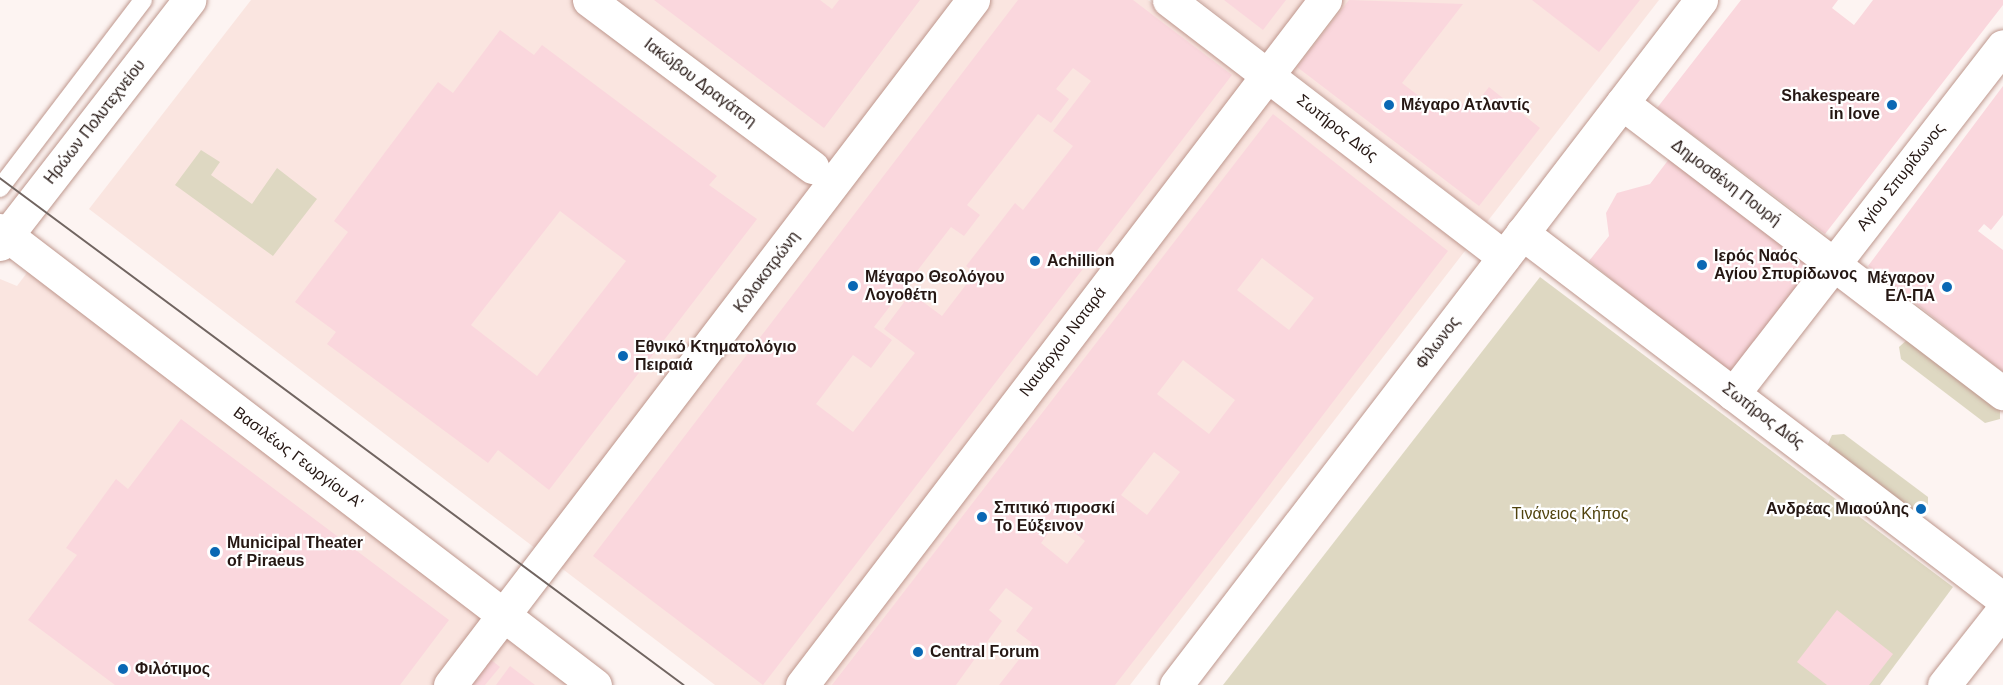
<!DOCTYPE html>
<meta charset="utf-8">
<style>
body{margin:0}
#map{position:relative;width:2003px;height:685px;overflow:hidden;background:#fdf4f2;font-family:Arial,sans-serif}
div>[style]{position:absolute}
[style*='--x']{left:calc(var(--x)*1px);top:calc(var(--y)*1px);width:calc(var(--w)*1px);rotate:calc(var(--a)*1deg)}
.built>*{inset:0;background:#fae5e0}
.green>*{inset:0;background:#ded8c2}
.building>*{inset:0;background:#fad7dd}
.roads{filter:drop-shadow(0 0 2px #be978d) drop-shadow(0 0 2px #be978d)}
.lane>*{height:18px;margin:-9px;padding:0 9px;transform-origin:9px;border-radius:9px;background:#fff}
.street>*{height:33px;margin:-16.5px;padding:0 16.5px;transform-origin:16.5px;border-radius:16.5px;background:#fff}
.secondary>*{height:33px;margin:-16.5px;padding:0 16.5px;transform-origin:16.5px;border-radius:16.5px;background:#fff}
.tram>*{height:1.5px;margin:-0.75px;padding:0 0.75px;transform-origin:0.75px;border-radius:0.75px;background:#716561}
.dots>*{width:16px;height:16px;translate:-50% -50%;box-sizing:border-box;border:3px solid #fff;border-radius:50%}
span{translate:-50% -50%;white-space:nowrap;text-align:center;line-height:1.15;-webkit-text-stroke:4.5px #fff;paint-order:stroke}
.street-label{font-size:16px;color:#251713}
.poi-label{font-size:16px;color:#251713;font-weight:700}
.right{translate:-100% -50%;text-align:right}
.left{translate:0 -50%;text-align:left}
.park-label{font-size:16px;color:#51430e}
</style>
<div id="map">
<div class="built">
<div style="clip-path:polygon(251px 0,1148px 0,1468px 247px,1130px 685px,715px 685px,89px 209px)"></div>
<div style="clip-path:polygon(1199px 0,1659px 0,1487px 222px)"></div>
<div style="clip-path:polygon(32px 266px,580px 685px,0 685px,0 279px,17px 286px)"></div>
</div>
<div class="green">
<div style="clip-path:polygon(201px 150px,220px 162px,211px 175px,252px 204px,277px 168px,317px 199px,273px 256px,175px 185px)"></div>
<div style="clip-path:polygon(1540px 277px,1953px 587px,1880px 685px,1223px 685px)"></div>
<div style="clip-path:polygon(1908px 339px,2000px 403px,2000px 419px,1985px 423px,1901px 359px,1899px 347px)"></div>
<div style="clip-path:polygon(1844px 434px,1928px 497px,1928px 513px,1921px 517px,1827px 446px,1832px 435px)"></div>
</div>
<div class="building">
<div style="clip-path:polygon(654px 0,820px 0,832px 9px,839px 0,920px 0,824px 128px)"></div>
<div style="clip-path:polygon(evenodd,1018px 0,1133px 0,1232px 75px,763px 685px,593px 556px,1018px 0,1073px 68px,1091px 81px,1053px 131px,1073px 146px,1023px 210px,1015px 203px,966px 266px,975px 273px,942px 316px,911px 293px,884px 329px,915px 353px,853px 432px,816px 404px,853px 355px,871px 368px,892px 340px,874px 327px,951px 227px,964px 236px,980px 215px,967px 205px,1038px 114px,1051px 123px,1069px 99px,1056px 89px,1073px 68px)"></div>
<div style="clip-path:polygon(1224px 0,1286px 0,1263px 30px)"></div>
<div style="clip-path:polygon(1349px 0,1463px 4px,1402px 83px,1446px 117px,1459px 101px,1471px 110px,1489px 87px,1540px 128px,1479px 206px,1297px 67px)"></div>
<div style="clip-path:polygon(1532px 0,1640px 0,1599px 52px)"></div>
<div style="clip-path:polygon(1741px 0,1838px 0,1832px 8px,1854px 25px,1873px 0,2003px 0,2003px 5px,1825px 234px,1657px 108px)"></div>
<div style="clip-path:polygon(evenodd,500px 30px,534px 55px,542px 45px,717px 176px,709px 185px,757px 219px,549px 490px,498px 450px,488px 463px,327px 344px,336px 332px,295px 302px,348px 232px,334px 221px,386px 151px,438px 82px,453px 93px,500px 30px,560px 211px,626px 261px,537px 376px,471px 325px,560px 211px)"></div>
<div style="clip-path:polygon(2003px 86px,2003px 215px,1991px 230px,1984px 224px,1978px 231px,2003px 250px,2003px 372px,1868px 266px)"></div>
<div style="clip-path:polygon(evenodd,1273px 114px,1448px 251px,1243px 520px,1115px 685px,999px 685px,1032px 643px,1016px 631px,1033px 608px,1006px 588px,989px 610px,1002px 621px,956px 685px,832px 685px,1273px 114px,1262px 258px,1314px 298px,1289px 330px,1237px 290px,1262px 258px,1273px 114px,1183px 360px,1235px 400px,1209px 434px,1157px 394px,1183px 360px,1273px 114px,1154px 452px,1180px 472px,1147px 515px,1121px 495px,1154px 452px,1273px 114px,1058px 520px,1085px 541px,1067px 564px,1041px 543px,1058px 520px)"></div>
<div style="clip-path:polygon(1669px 159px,1815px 268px,1731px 376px,1589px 261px,1609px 236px,1606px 213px,1617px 193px,1650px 184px)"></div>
<div style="clip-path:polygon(181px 419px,449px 620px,400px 685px,115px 685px,28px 620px,77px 555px,66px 548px,116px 479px,128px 489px)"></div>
<div style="clip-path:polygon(1837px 610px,1893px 654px,1869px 685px,1827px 685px,1797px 662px)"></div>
<div style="clip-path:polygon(484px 654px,500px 667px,485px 685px,459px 685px)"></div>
<div style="clip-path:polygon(510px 666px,535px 685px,496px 685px)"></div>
</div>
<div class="roads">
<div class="lane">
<div style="--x:0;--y:188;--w:236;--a:-52.7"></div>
</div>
<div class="street">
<div style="--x:589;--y:0;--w:279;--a:36.8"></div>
<div style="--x:1169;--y:0;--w:422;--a:37.5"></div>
<div style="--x:1622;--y:103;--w:479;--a:37.3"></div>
<div style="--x:1522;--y:233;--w:604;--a:37.27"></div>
<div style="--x:1733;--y:394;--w:440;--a:-52.2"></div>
<div style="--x:450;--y:685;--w:862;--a:-52.64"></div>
<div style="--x:802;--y:685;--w:862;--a:-52.64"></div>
<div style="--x:1176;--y:685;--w:863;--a:-52.53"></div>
</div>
<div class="secondary">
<div style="--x:0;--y:230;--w:749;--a:37.41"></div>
<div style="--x:0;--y:244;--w:309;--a:-52.2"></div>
<div style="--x:1944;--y:685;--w:95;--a:-51.8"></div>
</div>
</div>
<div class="tram">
<div style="--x:0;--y:178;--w:851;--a:36.55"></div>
</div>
<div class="dots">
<div style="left:1389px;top:105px;background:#0a68b4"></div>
<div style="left:1892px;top:105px;background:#0a68b4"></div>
<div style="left:1035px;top:261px;background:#0a68b4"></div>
<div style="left:1702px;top:265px;background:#0a68b4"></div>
<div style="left:853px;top:286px;background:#0a68b4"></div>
<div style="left:1947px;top:287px;background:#0a68b4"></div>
<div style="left:623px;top:356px;background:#0a68b4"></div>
<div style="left:1921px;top:509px;background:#0a68b4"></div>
<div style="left:982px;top:517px;background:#0a68b4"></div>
<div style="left:215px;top:552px;background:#0a68b4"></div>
<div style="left:918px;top:652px;background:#0a68b4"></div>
<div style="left:123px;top:669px;background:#0a68b4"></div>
</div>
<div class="street-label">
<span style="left:700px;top:83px;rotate:37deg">Ιακώβου Δραγάτση</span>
<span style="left:95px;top:122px;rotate:-52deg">Ηρώων Πολυτεχνείου</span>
<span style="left:1337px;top:128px;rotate:38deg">Σωτήρος Διός</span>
<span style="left:1901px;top:177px;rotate:-52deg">Αγίου Σπυρίδωνος</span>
<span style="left:1726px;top:183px;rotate:37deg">Δημοσθένη Πουρή</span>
<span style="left:767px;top:272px;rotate:-53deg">Κολοκοτρώνη</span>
<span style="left:1063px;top:342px;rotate:-53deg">Ναυάρχου Νοταρά</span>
<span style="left:1438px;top:343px;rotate:-53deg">Φίλωνος</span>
<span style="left:1763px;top:416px;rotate:37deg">Σωτήρος Διός</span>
<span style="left:298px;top:458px;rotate:37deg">Βασιλέως Γεωργίου Α'</span>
</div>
<div class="poi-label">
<span class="right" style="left:1880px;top:105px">Shakespeare<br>in love</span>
<span class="left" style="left:1401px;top:105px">Μέγαρο Ατλαντίς</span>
<span class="left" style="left:1714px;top:265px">Ιερός Ναός<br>Αγίου Σπυρίδωνος</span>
<span class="left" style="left:1047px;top:261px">Achillion</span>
<span class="left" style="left:865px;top:286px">Μέγαρο Θεολόγου<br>Λογοθέτη</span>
<span class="right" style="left:1935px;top:287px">Μέγαρον<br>ΕΛ-ΠΑ</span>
<span class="left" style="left:635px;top:356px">Εθνικό Κτηματολόγιο<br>Πειραιά</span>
<span class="left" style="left:994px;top:517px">Σπιτικό πιροσκί<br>Το Εύξεινον</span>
<span class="right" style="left:1909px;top:509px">Ανδρέας Μιαούλης</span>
<span class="left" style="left:227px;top:552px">Municipal Theater<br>of Piraeus</span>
<span class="left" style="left:930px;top:652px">Central Forum</span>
<span class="left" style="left:135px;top:669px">Φιλότιμος</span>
</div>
<div class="park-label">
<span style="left:1570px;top:514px">Τινάνειος Κήπος</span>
</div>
</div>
